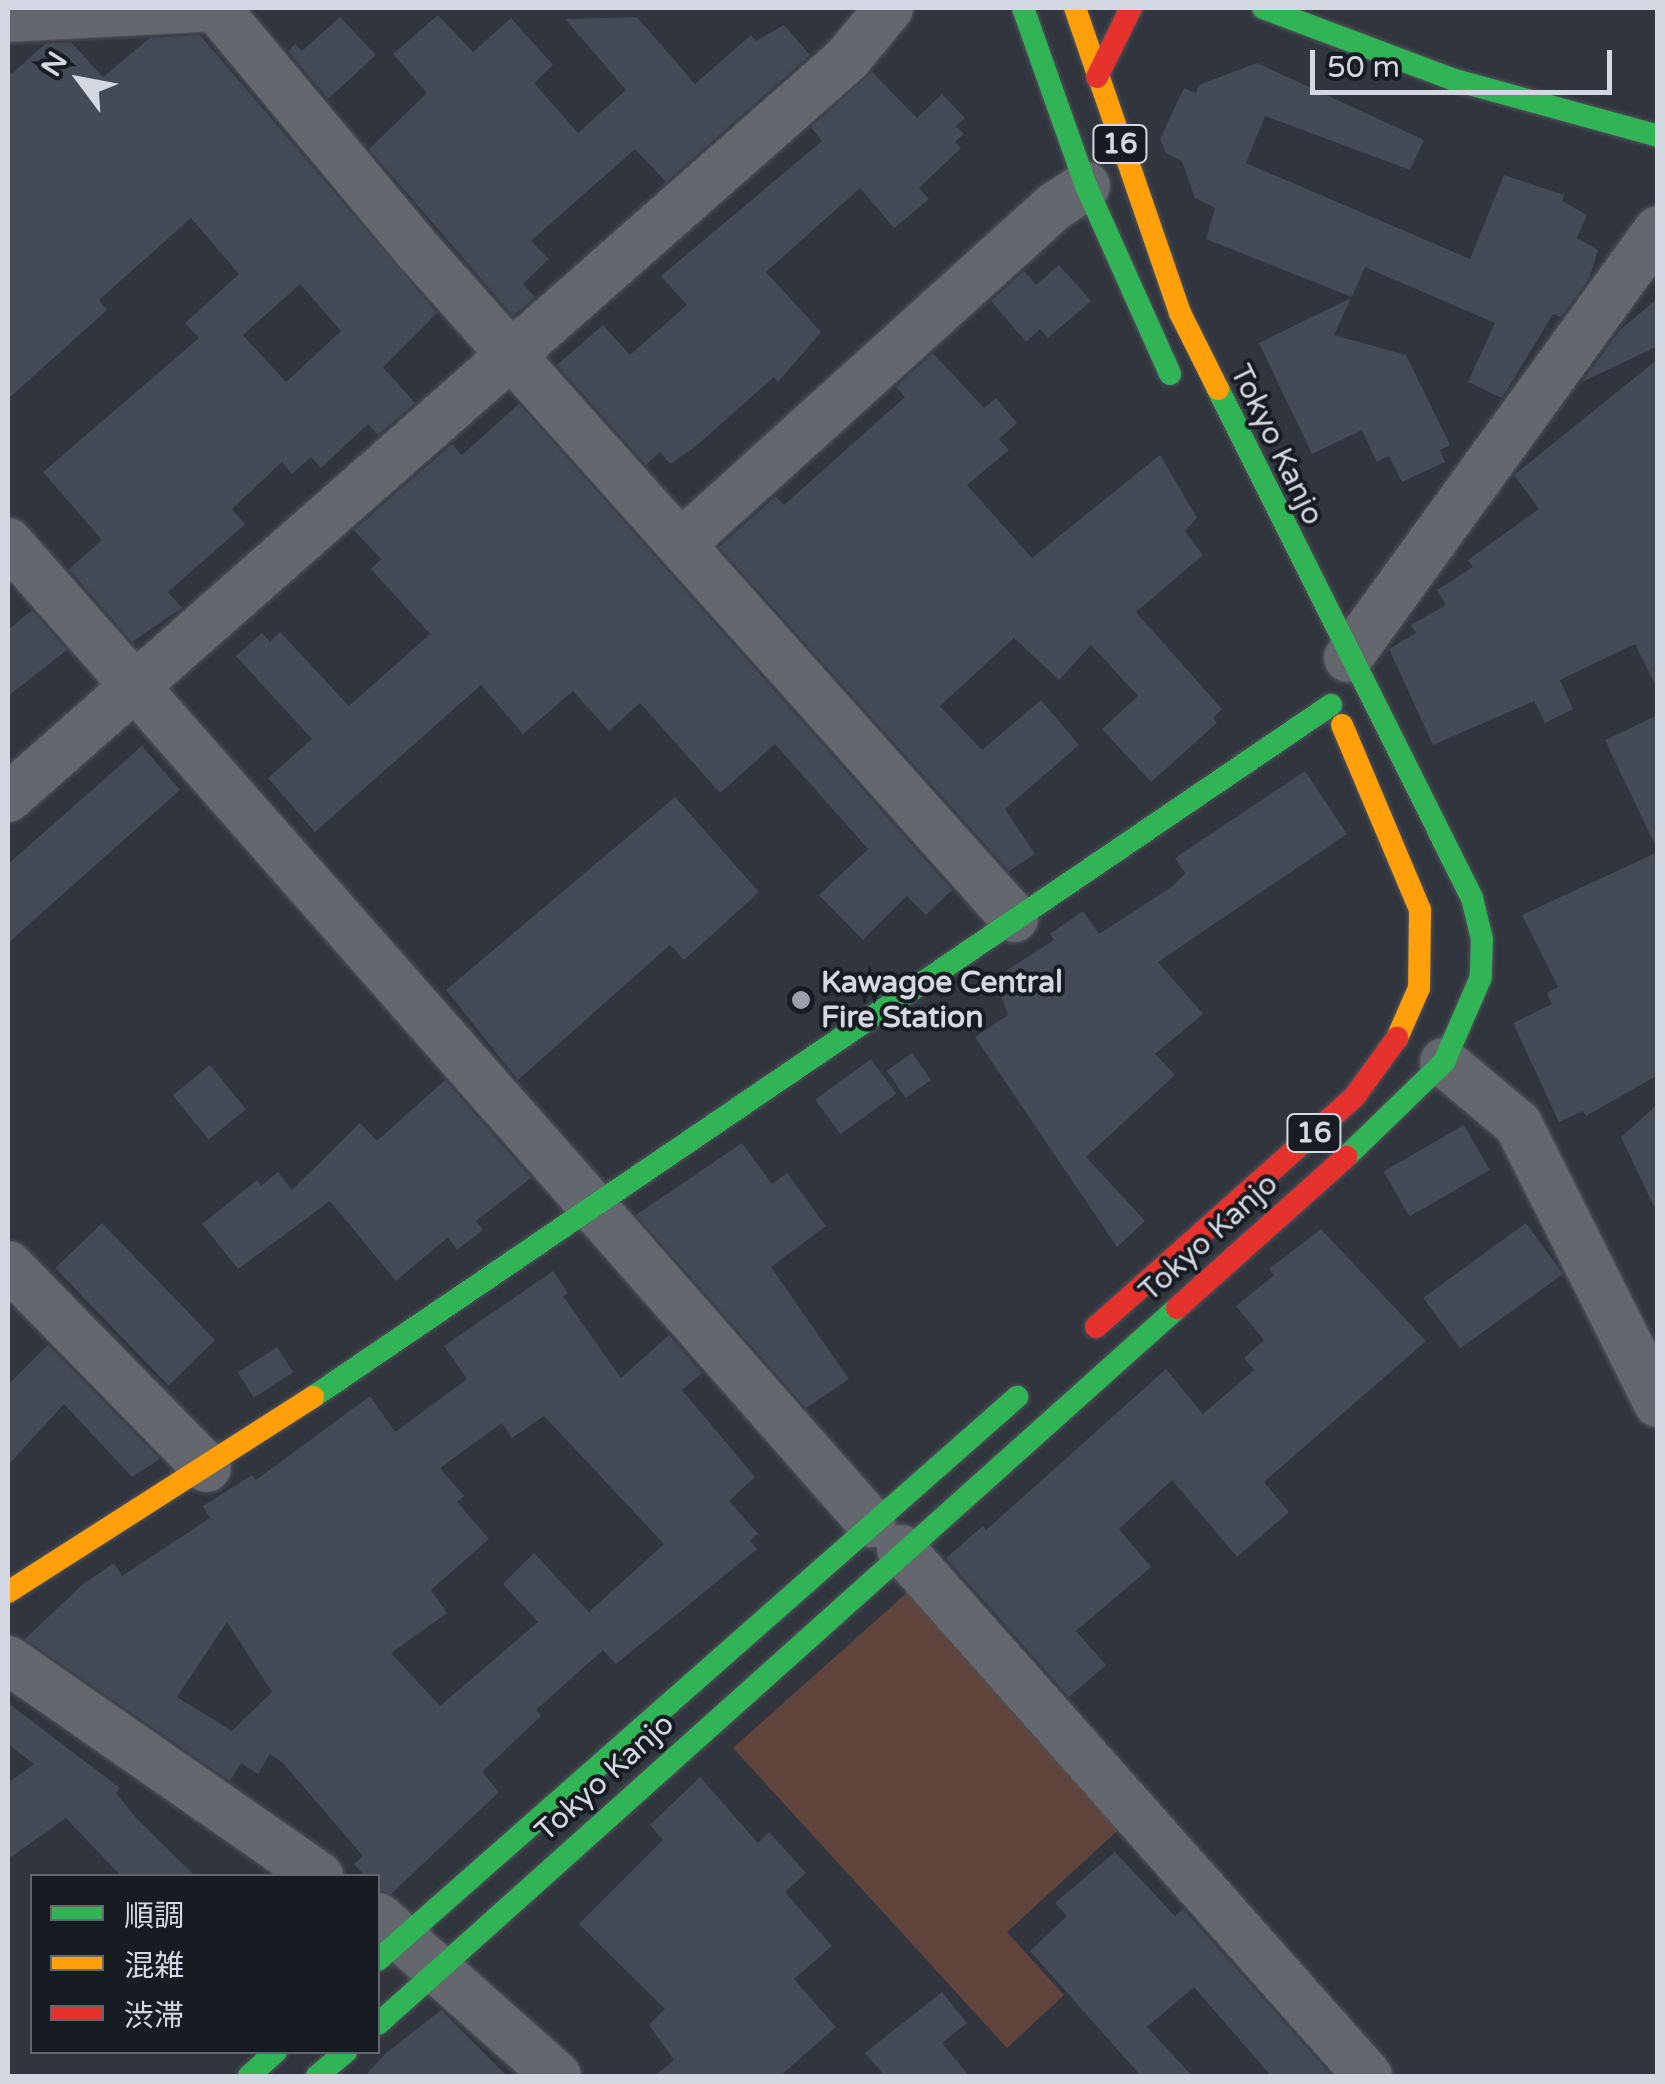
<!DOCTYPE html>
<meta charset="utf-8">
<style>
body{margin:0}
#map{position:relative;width:1665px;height:2084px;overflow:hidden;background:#31353e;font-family:"Varela Round","Noto Sans JP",sans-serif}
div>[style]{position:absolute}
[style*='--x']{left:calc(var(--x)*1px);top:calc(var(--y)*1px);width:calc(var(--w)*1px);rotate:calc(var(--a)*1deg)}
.green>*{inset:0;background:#61443b}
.building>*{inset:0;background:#444a56;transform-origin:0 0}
.roads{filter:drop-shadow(0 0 2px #4f525a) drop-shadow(0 0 2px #4f525a)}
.street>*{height:48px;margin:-24px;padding:0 24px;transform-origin:24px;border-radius:24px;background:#64676e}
.fast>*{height:22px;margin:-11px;padding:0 11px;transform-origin:11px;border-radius:11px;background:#30b455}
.slow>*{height:22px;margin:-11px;padding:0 11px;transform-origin:11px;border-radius:11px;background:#ff9f0a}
.jam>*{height:22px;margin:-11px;padding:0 11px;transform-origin:11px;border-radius:11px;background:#e5322d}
.dots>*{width:28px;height:28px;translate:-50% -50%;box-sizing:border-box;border:5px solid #171b22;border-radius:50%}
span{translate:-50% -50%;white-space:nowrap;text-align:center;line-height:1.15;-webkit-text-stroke:8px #171b22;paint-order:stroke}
.shield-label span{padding:2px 8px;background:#171b22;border:2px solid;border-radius:8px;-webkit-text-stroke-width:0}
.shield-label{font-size:28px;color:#d3d8e2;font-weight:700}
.street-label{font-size:30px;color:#d3d8e2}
.poi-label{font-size:30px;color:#d3d8e2;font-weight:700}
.left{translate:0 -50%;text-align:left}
.frame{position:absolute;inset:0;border:10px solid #d3d8e2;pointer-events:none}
.legend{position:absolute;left:30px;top:1874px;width:350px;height:180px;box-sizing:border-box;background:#171b22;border:2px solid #62676f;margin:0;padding:12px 18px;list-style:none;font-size:30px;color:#d3d8e2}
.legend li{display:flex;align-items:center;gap:20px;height:50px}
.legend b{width:50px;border:2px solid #62676f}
.north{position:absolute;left:30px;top:30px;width:100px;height:100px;-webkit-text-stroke:8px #171b22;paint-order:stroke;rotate:302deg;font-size:28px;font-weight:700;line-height:40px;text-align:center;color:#d3d8e2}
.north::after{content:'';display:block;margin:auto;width:35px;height:45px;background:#d3d8e2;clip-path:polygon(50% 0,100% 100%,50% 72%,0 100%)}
.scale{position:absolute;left:1310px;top:50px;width:302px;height:45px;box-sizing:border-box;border:5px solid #d3d8e2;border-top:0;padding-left:12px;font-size:30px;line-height:35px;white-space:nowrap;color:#d3d8e2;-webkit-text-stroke:8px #171b22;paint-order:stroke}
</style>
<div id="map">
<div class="green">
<div style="clip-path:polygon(910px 1590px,1128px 1821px,1007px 1932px,1064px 1995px,1007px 2048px,733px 1748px)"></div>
</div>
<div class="building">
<div style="clip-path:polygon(438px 15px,473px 52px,511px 18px,553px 65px,534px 83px,578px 133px,626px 90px,565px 19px,637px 17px,695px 84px,751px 35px,756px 41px,784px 25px,810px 55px,666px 182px,635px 149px,531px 241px,549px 259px,523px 284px,535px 297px,513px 316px,369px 149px,427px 93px,393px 54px)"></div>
<div style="clip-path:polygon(340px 17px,376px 55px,328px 99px,288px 51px,295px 44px,302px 51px)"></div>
<div style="clip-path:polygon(evenodd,200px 35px,437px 313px,383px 367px,415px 403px,378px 435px,368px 424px,321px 468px,311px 457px,292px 474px,282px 462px,232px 509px,245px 524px,168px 592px,182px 608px,132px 642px,69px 569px,102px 540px,43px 472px,199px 338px,185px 323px,239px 274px,191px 218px,99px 300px,107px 310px,8px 399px,8px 77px,45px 44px,71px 42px,103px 77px,150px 38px,200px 35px,300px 284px,341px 331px,286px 382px,243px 335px,300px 284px)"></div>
<div style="clip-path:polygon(1257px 63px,1424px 140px,1410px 170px,1265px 116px,1246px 163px,1470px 259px,1504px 175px,1564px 195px,1562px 201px,1587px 215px,1577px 238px,1598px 250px,1589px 279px,1561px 317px,1553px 314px,1502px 398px,1468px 382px,1495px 323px,1365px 267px,1352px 297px,1206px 239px,1215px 208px,1195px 198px,1182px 161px,1166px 153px,1160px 139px,1184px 88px,1196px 93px,1199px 85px)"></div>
<div style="clip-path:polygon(872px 72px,917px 118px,942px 94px,965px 118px,956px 126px,964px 134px,955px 142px,961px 148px,919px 188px,929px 199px,894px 228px,860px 188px,766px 272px,821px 332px,778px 382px,774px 377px,695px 447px,670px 464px,660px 452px,646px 465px,557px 365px,603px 325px,630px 355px,687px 305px,661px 276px,822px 141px,811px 127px)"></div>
<div style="clip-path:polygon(1059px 265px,1091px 301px,1048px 338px,1040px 329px,1026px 342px,991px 301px,1024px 271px,1036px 285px)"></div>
<div style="clip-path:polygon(1351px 298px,1334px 335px,1406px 355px,1450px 445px,1440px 450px,1445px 462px,1402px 482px,1389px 456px,1377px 462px,1362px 430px,1312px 454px,1259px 343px)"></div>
<div style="clip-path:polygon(1658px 298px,1658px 346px,1582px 382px,1620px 330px)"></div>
<div style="clip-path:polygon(933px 353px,984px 408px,996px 398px,1017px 423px,999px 439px,1009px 450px,967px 485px,1032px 558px,1160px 455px,1197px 518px,1185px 531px,1203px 555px,1136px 612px,1222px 709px,1213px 718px,1217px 723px,1151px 782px,1102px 729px,1138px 696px,1091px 645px,1059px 680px,1014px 638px,940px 706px,982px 750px,1041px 700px,1079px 745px,1005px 809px,1035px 854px,1009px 871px,719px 547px,776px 496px,784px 505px,905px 397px,896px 387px)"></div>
<div style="clip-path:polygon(1658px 359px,1658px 690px,1635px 644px,1560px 680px,1573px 709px,1545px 723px,1534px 701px,1433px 745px,1389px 649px,1416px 633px,1411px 625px,1446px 605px,1437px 590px,1473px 567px,1468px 560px,1539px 509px,1514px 475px)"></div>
<div style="clip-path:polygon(519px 404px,952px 890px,926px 915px,907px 896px,863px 940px,819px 895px,868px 849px,775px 744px,720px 793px,640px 703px,609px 731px,573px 691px,523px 734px,481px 685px,315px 832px,268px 778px,312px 739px,236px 656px,262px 633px,270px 642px,280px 632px,349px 706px,430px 634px,371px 569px,381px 559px,354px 530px,452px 444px,462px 455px)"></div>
<div style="clip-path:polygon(32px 610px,67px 650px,8px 696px,8px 630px)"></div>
<div style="clip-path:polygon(1658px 715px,1658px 851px,1605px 740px)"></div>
<div style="clip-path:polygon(142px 746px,180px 790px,8px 943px,8px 864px)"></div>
<div style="clip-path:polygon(1305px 771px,1347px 834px,1158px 962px,1203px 1014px,1155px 1054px,1175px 1075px,1086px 1157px,1145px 1221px,1117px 1247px,975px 1037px,1008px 1015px,995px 978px,1054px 940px,1050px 934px,1083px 911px,1099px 934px,1173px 886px,1185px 873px,1175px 858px)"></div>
<div style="clip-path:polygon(675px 797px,759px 892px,684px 960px,670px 945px,518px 1080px,446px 990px)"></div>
<div style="clip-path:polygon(1658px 852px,1658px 1075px,1586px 1116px,1583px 1111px,1559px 1122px,1513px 1023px,1552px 1004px,1547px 993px,1558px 987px,1522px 915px)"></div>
<div style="left:912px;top:1053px;width:33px;height:31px;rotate:55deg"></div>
<div style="left:871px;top:1059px;width:43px;height:69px;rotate:54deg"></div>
<div style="left:210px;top:1065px;width:57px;height:48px;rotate:51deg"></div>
<div style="clip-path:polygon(445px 1080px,531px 1178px,476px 1221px,483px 1230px,457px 1250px,448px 1237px,396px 1281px,330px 1201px,238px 1269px,202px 1224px,257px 1180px,261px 1186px,278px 1172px,292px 1190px,360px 1123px,377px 1141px)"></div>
<div style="clip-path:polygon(1658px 1104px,1658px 1215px,1621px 1137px)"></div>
<div style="left:1464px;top:1125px;width:52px;height:93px;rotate:60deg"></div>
<div style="clip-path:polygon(742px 1143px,772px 1184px,787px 1173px,826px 1226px,771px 1267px,849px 1379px,806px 1408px,636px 1215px)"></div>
<div style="left:102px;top:1223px;width:163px;height:65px;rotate:46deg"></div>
<div style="left:1526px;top:1223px;width:63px;height:127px;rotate:54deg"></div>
<div style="clip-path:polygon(1321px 1229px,1426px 1341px,1264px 1482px,1289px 1512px,1237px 1557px,1172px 1480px,1119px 1529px,1151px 1567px,1076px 1631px,1106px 1665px,1069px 1697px,946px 1558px,983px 1526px,986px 1530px,1166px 1369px,1203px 1414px,1254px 1370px,1244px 1358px,1264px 1340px,1236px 1306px,1274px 1275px,1269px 1269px)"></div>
<div style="clip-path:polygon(evenodd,553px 1271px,568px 1293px,563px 1296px,621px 1378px,669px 1335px,702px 1373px,682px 1390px,755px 1477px,729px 1501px,758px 1534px,750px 1541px,757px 1549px,616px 1664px,603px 1650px,536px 1710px,541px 1716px,482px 1772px,499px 1792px,391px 1894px,378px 1890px,378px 1876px,365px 1876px,354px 1864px,363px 1856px,283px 1763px,270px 1754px,258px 1774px,241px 1763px,230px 1781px,25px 1639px,82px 1585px,114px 1563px,122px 1576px,210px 1518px,203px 1506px,252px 1475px,256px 1480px,370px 1396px,395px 1432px,467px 1379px,444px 1346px,553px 1271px,544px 1416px,664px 1544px,589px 1612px,534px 1553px,503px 1584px,538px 1622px,440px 1706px,391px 1653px,447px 1613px,431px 1590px,489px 1539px,457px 1502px,464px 1496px,440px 1468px,502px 1423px,512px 1438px,544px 1416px,553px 1271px,227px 1622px,272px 1692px,232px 1731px,177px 1697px,227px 1622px)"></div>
<div style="clip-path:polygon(48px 1345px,160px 1459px,132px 1477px,64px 1404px,8px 1465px,8px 1385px)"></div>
<div style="left:277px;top:1347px;width:30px;height:47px;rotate:57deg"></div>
<div style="clip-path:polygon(8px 1703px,120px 1788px,116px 1793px,137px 1819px,195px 1876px,121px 1876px,66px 1818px,8px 1859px,8px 1783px,34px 1764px,8px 1744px)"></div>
<div style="clip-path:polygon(700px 1777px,758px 1843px,769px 1832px,806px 1873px,785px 1892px,832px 1946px,794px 1979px,836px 2027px,780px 2076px,655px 2076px,674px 2060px,649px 2025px,665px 2009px,579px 1924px,663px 1840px,650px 1825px)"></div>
<div style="clip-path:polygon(1115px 1852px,1175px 1916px,1183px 1909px,1332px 2076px,1271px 2076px,1194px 1987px,1147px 2027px,1192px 2076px,1141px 2076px,1030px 1951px,1067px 1916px,1055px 1903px)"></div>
<div style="clip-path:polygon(942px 1992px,967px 2023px,942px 2043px,969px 2076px,885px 2076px,865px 2053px)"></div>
<div style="clip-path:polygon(441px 2010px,507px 2076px,365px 2076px,385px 2054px)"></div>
</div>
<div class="roads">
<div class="street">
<div style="--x:216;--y:8;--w:310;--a:50.2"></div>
<div style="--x:414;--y:246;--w:901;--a:48.24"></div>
<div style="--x:8;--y:18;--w:190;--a:-3"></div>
<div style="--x:8;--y:542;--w:1307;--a:48.66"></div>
<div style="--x:681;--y:544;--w:504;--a:-42.11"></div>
<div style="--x:1055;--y:206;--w:37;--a:-33"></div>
<div style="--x:1348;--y:658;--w:528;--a:-54.08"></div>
<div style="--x:8;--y:798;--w:1118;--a:-41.37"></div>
<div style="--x:847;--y:59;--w:66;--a:-50.5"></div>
<div style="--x:1444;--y:1062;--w:97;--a:40"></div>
<div style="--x:1518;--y:1124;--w:312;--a:63.4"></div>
<div style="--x:8;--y:1265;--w:284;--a:45.6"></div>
<div style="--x:901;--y:1549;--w:704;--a:48.45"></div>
<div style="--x:8;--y:1660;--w:379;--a:34.8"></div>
<div style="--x:378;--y:1917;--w:239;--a:41.6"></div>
</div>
<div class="fast">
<div style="--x:1023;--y:8;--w:189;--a:70.5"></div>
<div style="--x:1086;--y:186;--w:206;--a:65.9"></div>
<div style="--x:1263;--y:8;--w:205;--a:20.6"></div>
<div style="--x:1455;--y:80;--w:211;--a:15.4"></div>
<div style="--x:1218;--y:389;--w:569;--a:63.48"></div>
<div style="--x:1472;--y:898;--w:42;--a:76.3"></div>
<div style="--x:1482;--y:939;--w:38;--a:92"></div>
<div style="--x:1481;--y:977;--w:93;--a:113.5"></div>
<div style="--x:1444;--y:1062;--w:136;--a:135.9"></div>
<div style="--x:313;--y:1397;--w:1231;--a:-34.21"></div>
<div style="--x:378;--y:1960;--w:852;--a:-41.38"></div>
<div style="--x:378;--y:2024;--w:1073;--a:-41.86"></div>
<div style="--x:249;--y:2076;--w:36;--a:-42"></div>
<div style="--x:317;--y:2076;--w:38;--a:-40"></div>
</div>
<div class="slow">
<div style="--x:1075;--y:8;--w:323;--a:71"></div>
<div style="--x:1180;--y:313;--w:85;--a:63.4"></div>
<div style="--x:1342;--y:725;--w:201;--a:67.1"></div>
<div style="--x:1420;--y:910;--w:78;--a:90.7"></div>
<div style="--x:1419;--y:988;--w:55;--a:113.7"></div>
<div style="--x:8;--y:1592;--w:362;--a:-32.6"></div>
</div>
<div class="jam">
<div style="--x:1097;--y:77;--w:77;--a:-63.8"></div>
<div style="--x:1177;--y:1308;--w:227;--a:-41.8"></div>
<div style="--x:1096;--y:1327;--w:347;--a:-41.7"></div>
<div style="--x:1355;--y:1096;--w:72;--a:-54.1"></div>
</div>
</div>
<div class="dots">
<div style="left:801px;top:1000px;background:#9a9fa9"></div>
</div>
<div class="shield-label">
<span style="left:1120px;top:144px">16</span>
<span style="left:1314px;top:1133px">16</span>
</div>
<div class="street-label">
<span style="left:1276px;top:445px;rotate:64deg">Tokyo Kanjo</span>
<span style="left:1209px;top:1238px;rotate:-42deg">Tokyo Kanjo</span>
<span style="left:605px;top:1778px;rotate:-42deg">Tokyo Kanjo</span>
</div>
<div class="poi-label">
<span class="left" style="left:821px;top:1000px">Kawagoe Central<br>Fire Station</span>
</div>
<div class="frame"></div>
<ul class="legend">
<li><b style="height:12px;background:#30b455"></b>順調</li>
<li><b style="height:12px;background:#ff9f0a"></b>混雑</li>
<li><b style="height:12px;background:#e5322d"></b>渋滞</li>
</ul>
<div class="north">N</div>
<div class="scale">50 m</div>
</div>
